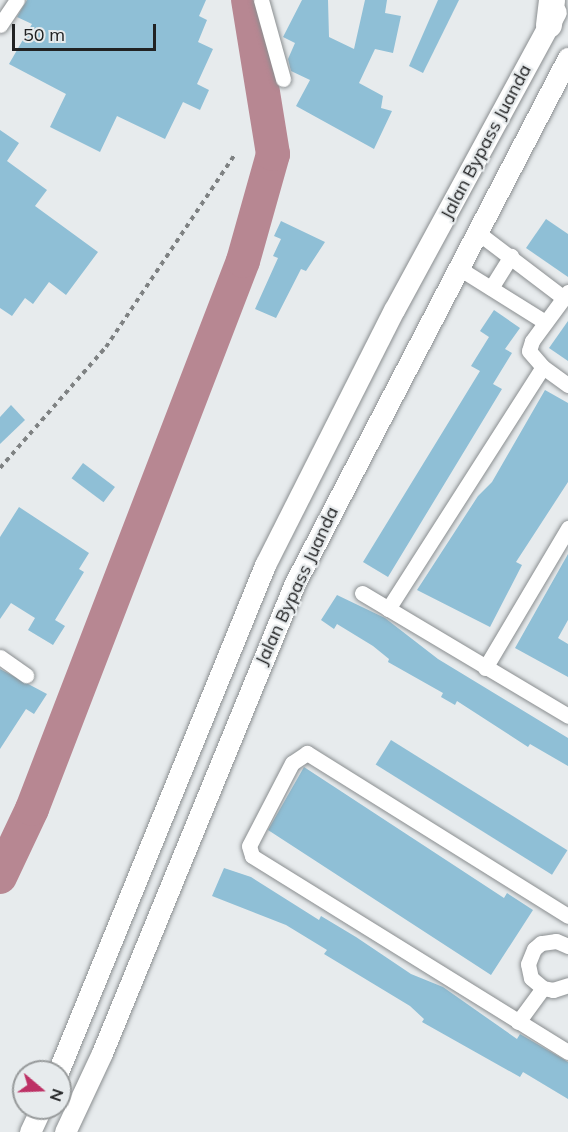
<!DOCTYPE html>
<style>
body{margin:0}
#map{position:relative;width:568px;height:1132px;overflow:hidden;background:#e7ebed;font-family:Mulish,sans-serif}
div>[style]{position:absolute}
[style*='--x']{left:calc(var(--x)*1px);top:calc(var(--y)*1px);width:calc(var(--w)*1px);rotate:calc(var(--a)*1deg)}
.river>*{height:34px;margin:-17px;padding:0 17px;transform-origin:17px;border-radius:17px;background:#b78792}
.building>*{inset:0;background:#8fbfd6;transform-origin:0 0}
.path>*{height:4px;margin-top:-2px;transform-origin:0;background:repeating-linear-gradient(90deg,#7f8283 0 4.5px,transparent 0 9px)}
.roads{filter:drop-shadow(0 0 2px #8a8e90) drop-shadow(0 0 2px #8a8e90)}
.minor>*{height:15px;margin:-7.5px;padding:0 7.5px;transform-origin:7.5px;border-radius:7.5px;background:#fff}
.secondary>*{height:21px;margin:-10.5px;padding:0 10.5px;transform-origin:10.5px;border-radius:10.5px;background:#fff}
.trunk>*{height:26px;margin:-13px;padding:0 13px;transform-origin:13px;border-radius:13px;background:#fff}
span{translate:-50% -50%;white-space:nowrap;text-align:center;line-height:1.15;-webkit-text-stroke:4.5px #e7ebed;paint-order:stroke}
.street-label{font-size:18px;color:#212223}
.north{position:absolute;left:12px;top:1060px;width:60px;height:60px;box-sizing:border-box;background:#e7ebed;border:2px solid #989b9c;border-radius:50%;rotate:109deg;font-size:16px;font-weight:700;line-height:24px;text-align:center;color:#212223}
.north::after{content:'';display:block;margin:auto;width:21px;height:27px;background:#bd3165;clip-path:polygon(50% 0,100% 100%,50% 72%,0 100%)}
.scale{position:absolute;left:12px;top:24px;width:144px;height:27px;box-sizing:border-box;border:3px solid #212223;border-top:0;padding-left:8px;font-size:18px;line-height:21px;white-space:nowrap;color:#212223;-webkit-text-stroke:4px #e7ebed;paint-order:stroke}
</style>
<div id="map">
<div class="river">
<div style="--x:0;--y:877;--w:75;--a:-64.8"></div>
<div style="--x:32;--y:809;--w:587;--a:-68.94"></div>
<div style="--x:243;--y:261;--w:111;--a:-74.3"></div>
<div style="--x:273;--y:154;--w:156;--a:-99.2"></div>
</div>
<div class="building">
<div style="clip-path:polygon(27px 0,206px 0,199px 16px,207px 20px,198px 42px,213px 49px,197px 84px,209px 90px,200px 110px,183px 102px,165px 139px,117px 116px,100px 152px,50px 127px,66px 94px,9px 64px,32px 24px,17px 17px)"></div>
<div style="clip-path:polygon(302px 0,328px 0,329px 37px,354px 49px,365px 0,387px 0,385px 13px,401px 16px,393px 53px,375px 49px,359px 83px,383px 96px,381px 108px,392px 111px,374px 149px,296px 106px,310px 80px,291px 71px,288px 59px,295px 43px,283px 37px)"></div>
<div style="clip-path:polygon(438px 0,459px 0,423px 73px,409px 66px)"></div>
<div style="clip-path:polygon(0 130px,19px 143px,7px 161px,47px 190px,35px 206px,98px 252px,66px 295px,49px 282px,33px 304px,25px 298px,12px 316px,0 308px)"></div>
<div style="clip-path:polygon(546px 219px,568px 234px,568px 277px,526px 248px)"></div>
<div style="clip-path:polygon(281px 221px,325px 242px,306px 271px,301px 269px,276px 318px,255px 309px,278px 258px,273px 256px,281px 239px,274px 236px)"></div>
<div style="clip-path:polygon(494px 310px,520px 328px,505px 349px,512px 353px,493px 384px,502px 389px,388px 577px,363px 562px,480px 371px,471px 366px,489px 337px,480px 331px)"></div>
<div style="clip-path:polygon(568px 321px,568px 361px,549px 348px)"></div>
<div style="clip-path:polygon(545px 390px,568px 403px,568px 482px,516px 562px,522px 565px,490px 627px,417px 590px,478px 496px,492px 482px)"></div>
<div style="clip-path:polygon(11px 405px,25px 420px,0 444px,0 417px)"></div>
<div style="left:83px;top:463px;width:40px;height:19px;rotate:37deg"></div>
<div style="clip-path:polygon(19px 507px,89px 553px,79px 569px,84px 572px,55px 620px,65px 626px,53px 645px,28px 630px,35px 618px,11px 603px,0 619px,0 537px)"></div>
<div style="clip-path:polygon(568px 554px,568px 620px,558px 638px,568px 644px,568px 677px,515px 648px)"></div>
<div style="clip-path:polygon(337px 595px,385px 618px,438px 659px,568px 738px,568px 766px,530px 744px,528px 747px,457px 701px,455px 705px,441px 697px,443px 693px,388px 662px,389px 659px,373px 646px,337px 624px,334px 629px,321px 620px)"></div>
<div style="clip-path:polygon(0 669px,47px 694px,34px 714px,26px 709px,0 749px)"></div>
<div style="left:391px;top:740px;width:208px;height:29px;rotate:32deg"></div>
<div style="clip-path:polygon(304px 767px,504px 898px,507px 893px,533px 910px,491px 975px,268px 830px)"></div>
<div style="clip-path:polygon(224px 868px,251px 877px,319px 920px,321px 916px,356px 937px,411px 974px,443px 987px,517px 1039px,520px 1034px,568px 1062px,568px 1099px,523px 1072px,520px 1077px,422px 1022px,424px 1019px,410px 1006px,324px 954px,327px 950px,286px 925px,212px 896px)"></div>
</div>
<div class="path">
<div style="--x:0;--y:468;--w:161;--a:-48.8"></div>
<div style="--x:106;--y:347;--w:232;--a:-56.2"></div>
</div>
<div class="roads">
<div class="minor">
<div style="--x:261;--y:0;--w:82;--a:74.4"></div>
<div style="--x:0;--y:25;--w:30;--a:-56"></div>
<div style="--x:477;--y:232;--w:109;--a:37.2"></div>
<div style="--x:457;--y:267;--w:104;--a:32"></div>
<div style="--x:491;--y:288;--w:38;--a:-58"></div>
<div style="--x:568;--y:292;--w:61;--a:126.3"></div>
<div style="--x:532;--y:341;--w:10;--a:107"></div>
<div style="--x:529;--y:351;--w:21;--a:49"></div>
<div style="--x:543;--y:367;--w:31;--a:36"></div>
<div style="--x:362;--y:593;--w:240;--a:30.8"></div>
<div style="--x:388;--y:609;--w:287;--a:-57.4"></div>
<div style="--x:0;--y:657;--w:32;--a:35"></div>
<div style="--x:485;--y:668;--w:163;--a:-59.3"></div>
<div style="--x:568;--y:916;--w:308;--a:-148"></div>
<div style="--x:307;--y:753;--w:18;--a:146"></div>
<div style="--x:292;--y:763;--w:93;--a:117.4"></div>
<div style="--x:249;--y:846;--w:10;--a:73"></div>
<div style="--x:252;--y:856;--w:372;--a:31.8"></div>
<div style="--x:568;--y:946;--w:13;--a:-157"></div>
<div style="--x:556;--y:941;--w:15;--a:172"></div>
<div style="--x:541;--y:943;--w:9;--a:139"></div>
<div style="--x:534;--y:949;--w:16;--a:112"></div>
<div style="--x:528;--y:964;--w:14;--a:78"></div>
<div style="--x:531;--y:978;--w:16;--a:40"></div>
<div style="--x:543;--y:988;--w:10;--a:11"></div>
<div style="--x:553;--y:990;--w:16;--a:-18"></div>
<div style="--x:518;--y:1022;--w:42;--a:-53.7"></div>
</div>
<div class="secondary">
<div style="--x:58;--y:1072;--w:548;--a:-67.79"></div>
<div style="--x:265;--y:565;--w:286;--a:-63.2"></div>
<div style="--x:394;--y:310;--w:339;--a:-61.5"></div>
<div style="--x:30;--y:1132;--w:26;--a:-65"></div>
<div style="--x:65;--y:1132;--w:87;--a:-64.9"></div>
<div style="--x:102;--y:1053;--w:508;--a:-67.68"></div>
<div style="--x:295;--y:583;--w:592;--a:-62.53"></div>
</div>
<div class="trunk">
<div style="--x:549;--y:25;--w:25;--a:-83"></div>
</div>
</div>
<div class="street-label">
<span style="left:486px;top:142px;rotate:-62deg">Jalan Bypass Juanda</span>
<span style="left:297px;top:586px;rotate:-65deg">Jalan Bypass Juanda</span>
</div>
<div class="north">N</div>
<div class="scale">50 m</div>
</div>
